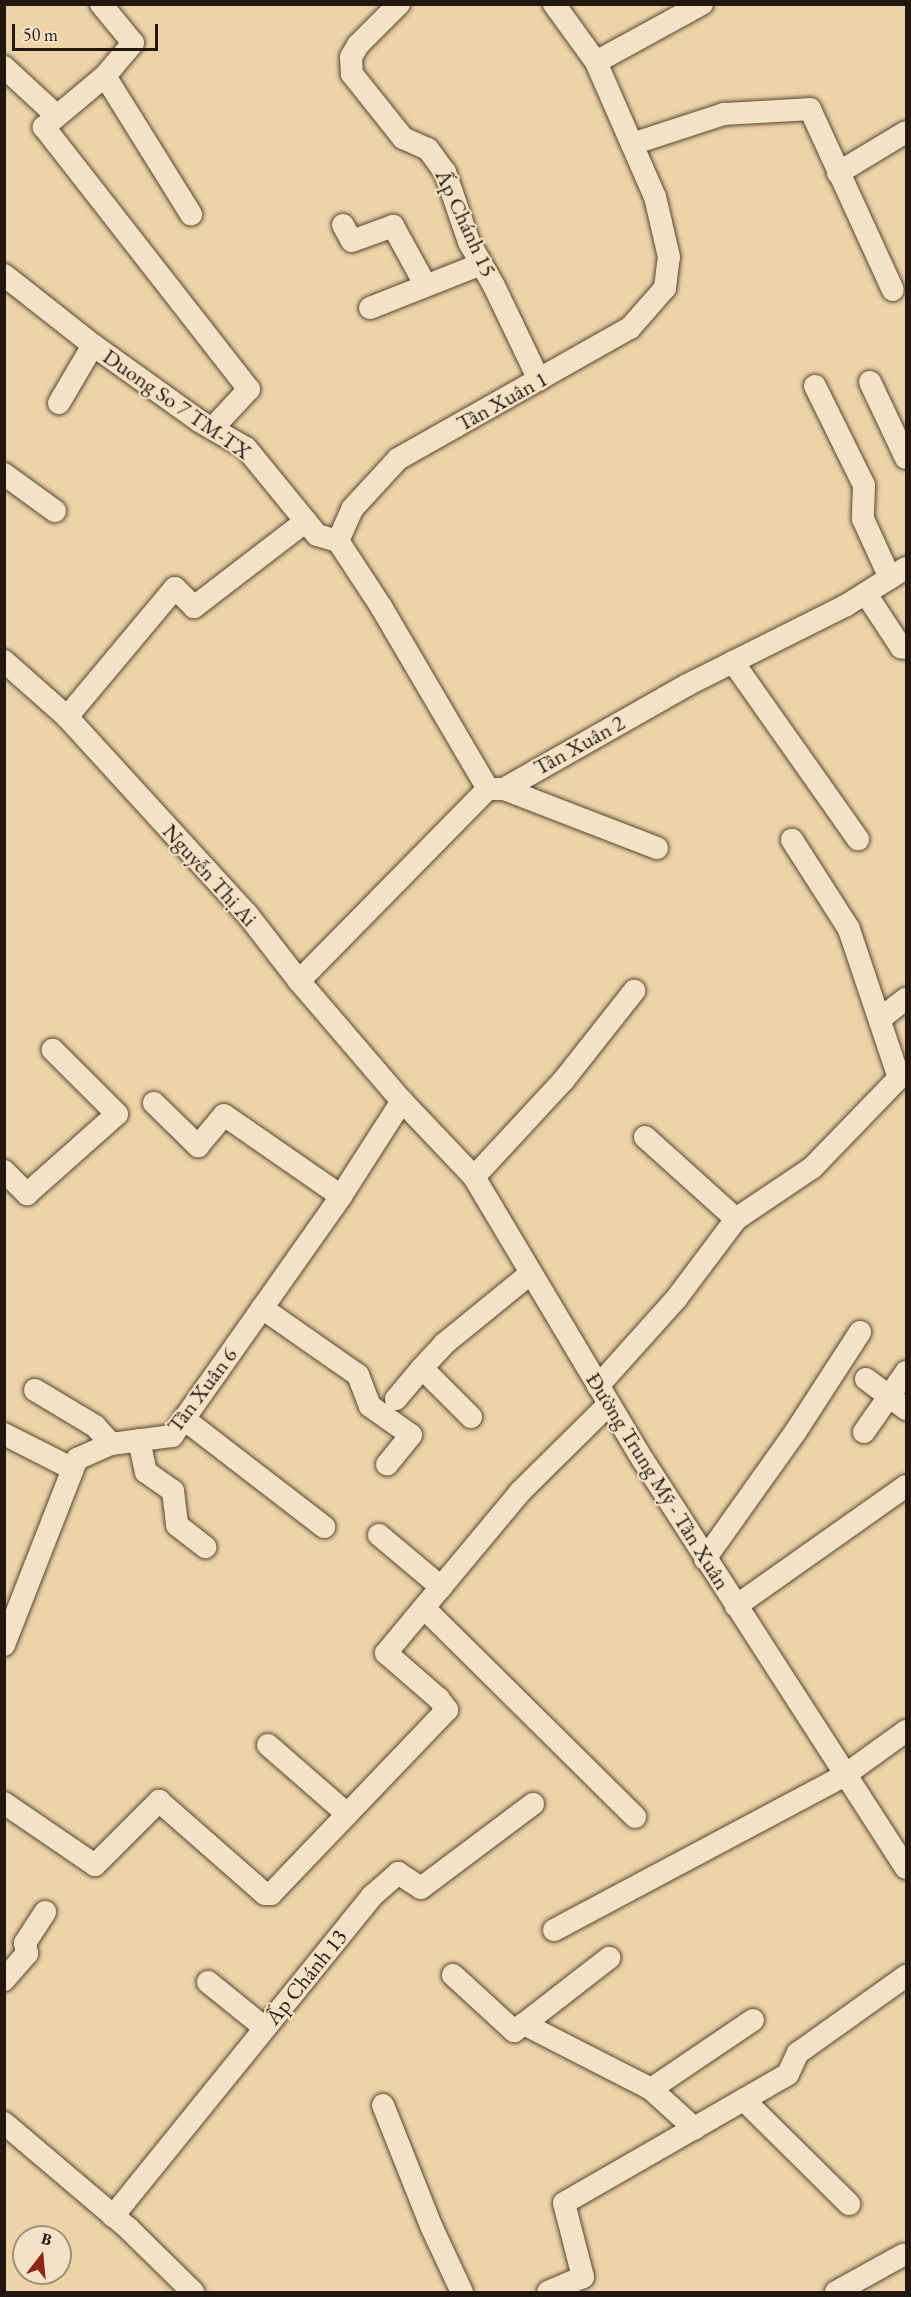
<!DOCTYPE html>
<meta charset="utf-8">
<style>
body{margin:0}
#map{position:relative;width:911px;height:2297px;overflow:hidden;background:#edd3a6;font-family:"EB Garamond",serif}
div>[style]{position:absolute}
[style*='--x']{left:calc(var(--x)*1px);top:calc(var(--y)*1px);width:calc(var(--w)*1px);rotate:calc(var(--a)*1deg)}
.roads{filter:drop-shadow(0 0 2px #554735) drop-shadow(0 0 2px #554735)}
.minor>*{height:22px;margin:-11px;padding:0 11px;transform-origin:11px;border-radius:11px;background:#f3e2c5}
span{translate:-50% -50%;white-space:nowrap;text-align:center;line-height:1.15;-webkit-text-stroke:4.5px #f3e2c5;paint-order:stroke}
.street-label{font-size:22px;color:#22180f}
.frame{position:absolute;inset:0;border:6px solid #22180f;pointer-events:none}
.north{position:absolute;left:12px;top:2225px;width:60px;height:60px;box-sizing:border-box;background:#f3e2c5;border:2px solid #9f917c;border-radius:50%;rotate:16deg;font-size:16px;font-weight:700;line-height:24px;text-align:center;color:#22180f}
.north::after{content:'';display:block;margin:auto;width:21px;height:27px;background:#8f2418;clip-path:polygon(50% 0,100% 100%,50% 72%,0 100%)}
.scale{position:absolute;left:12px;top:24px;width:146px;height:27px;box-sizing:border-box;border:3px solid #22180f;border-top:0;padding-left:8px;font-size:18px;line-height:21px;white-space:nowrap;color:#22180f;-webkit-text-stroke:4px #f3e2c5;paint-order:stroke}
</style>
<div id="map">
<div class="roads">
<div class="minor">
<div style="--x:101;--y:4;--w:50;--a:50.6"></div>
<div style="--x:133;--y:43;--w:43;--a:130.3"></div>
<div style="--x:105;--y:76;--w:80;--a:140.1"></div>
<div style="--x:44;--y:127;--w:333;--a:52"></div>
<div style="--x:249;--y:389;--w:54;--a:132.8"></div>
<div style="--x:399;--y:4;--w:58;--a:135"></div>
<div style="--x:358;--y:45;--w:14;--a:120"></div>
<div style="--x:351;--y:57;--w:17;--a:87"></div>
<div style="--x:352;--y:74;--w:82;--a:51.4"></div>
<div style="--x:403;--y:138;--w:27;--a:24"></div>
<div style="--x:428;--y:149;--w:29;--a:54"></div>
<div style="--x:445;--y:172;--w:74;--a:71.1"></div>
<div style="--x:469;--y:242;--w:51;--a:60.4"></div>
<div style="--x:494;--y:286;--w:104;--a:64.4"></div>
<div style="--x:596;--y:62;--w:121;--a:-28.7"></div>
<div style="--x:4;--y:67;--w:72;--a:42.8"></div>
<div style="--x:105;--y:76;--w:163;--a:58.1"></div>
<div style="--x:632;--y:144;--w:97;--a:-18.1"></div>
<div style="--x:724;--y:114;--w:86;--a:-3.3"></div>
<div style="--x:810;--y:109;--w:199;--a:65.4"></div>
<div style="--x:838;--y:173;--w:79;--a:-31.1"></div>
<div style="--x:343;--y:225;--w:18;--a:61"></div>
<div style="--x:352;--y:241;--w:44;--a:-20.1"></div>
<div style="--x:393;--y:226;--w:68;--a:61.2"></div>
<div style="--x:4;--y:275;--w:113;--a:38.2"></div>
<div style="--x:93;--y:345;--w:130;--a:35.6"></div>
<div style="--x:199;--y:421;--w:54;--a:29.9"></div>
<div style="--x:246;--y:448;--w:112;--a:50.8"></div>
<div style="--x:317;--y:535;--w:22;--a:16"></div>
<div style="--x:370;--y:308;--w:119;--a:-21.6"></div>
<div style="--x:870;--y:382;--w:84;--a:64.7"></div>
<div style="--x:815;--y:386;--w:110;--a:63.7"></div>
<div style="--x:864;--y:485;--w:34;--a:92"></div>
<div style="--x:863;--y:519;--w:65;--a:65.4"></div>
<div style="--x:59;--y:403;--w:67;--a:-59.6"></div>
<div style="--x:4;--y:474;--w:63;--a:36"></div>
<div style="--x:866;--y:594;--w:64;--a:56.6"></div>
<div style="--x:901;--y:647;--w:5;--a:11"></div>
<div style="--x:4;--y:661;--w:84;--a:41.6"></div>
<div style="--x:67;--y:717;--w:267;--a:47.6"></div>
<div style="--x:247;--y:914;--w:85;--a:52.2"></div>
<div style="--x:299;--y:981;--w:158;--a:49.4"></div>
<div style="--x:402;--y:1101;--w:105;--a:46.5"></div>
<div style="--x:474;--y:1177;--w:330;--a:59.2"></div>
<div style="--x:643;--y:1460;--w:485;--a:57.2"></div>
<div style="--x:733;--y:662;--w:217;--a:54.8"></div>
<div style="--x:67;--y:717;--w:168;--a:-50.1"></div>
<div style="--x:175;--y:588;--w:27;--a:45"></div>
<div style="--x:194;--y:607;--w:141;--a:-37.5"></div>
<div style="--x:488;--y:789;--w:210;--a:-120.4"></div>
<div style="--x:382;--y:608;--w:80;--a:-123.3"></div>
<div style="--x:338;--y:541;--w:35;--a:-66"></div>
<div style="--x:352;--y:509;--w:68;--a:-47.4"></div>
<div style="--x:398;--y:459;--w:266;--a:-29.5"></div>
<div style="--x:630;--y:328;--w:53;--a:-48.8"></div>
<div style="--x:665;--y:288;--w:31;--a:-83"></div>
<div style="--x:669;--y:257;--w:62;--a:-103.1"></div>
<div style="--x:655;--y:197;--w:147;--a:-113.6"></div>
<div style="--x:596;--y:62;--w:72;--a:-125.9"></div>
<div style="--x:504;--y:789;--w:164;--a:21.1"></div>
<div style="--x:299;--y:981;--w:269;--a:-45.5"></div>
<div style="--x:488;--y:789;--w:16;--a:0"></div>
<div style="--x:504;--y:789;--w:210;--a:-29.6"></div>
<div style="--x:687;--y:685;--w:177;--a:-26.6"></div>
<div style="--x:845;--y:606;--w:72;--a:-31.9"></div>
<div style="--x:880;--y:1019;--w:33;--a:-38"></div>
<div style="--x:154;--y:1103;--w:62;--a:44.3"></div>
<div style="--x:198;--y:1146;--w:40;--a:-50"></div>
<div style="--x:224;--y:1115;--w:142;--a:34.7"></div>
<div style="--x:645;--y:1137;--w:122;--a:42"></div>
<div style="--x:4;--y:1171;--w:33;--a:45"></div>
<div style="--x:27;--y:1194;--w:120;--a:-41.6"></div>
<div style="--x:117;--y:1114;--w:91;--a:-135"></div>
<div style="--x:474;--y:1177;--w:131;--a:-47.2"></div>
<div style="--x:563;--y:1081;--w:115;--a:-51.7"></div>
<div style="--x:262;--y:1308;--w:117;--a:34.9"></div>
<div style="--x:358;--y:1375;--w:33;--a:69"></div>
<div style="--x:370;--y:1406;--w:50;--a:35.3"></div>
<div style="--x:411;--y:1435;--w:38;--a:129"></div>
<div style="--x:866;--y:1379;--w:50;--a:36.9"></div>
<div style="--x:598;--y:1386;--w:117;--a:-48.1"></div>
<div style="--x:676;--y:1299;--w:100;--a:-53.1"></div>
<div style="--x:736;--y:1219;--w:92;--a:-33.9"></div>
<div style="--x:812;--y:1168;--w:125;--a:-46"></div>
<div style="--x:899;--y:1078;--w:157;--a:-108.6"></div>
<div style="--x:849;--y:929;--w:106;--a:-122.6"></div>
<div style="--x:35;--y:1390;--w:70;--a:31"></div>
<div style="--x:95;--y:1426;--w:24;--a:48"></div>
<div style="--x:396;--y:1399;--w:40;--a:-50"></div>
<div style="--x:471;--y:1417;--w:69;--a:-135"></div>
<div style="--x:422;--y:1368;--w:33;--a:-47"></div>
<div style="--x:444;--y:1344;--w:112;--a:-39.2"></div>
<div style="--x:184;--y:1419;--w:177;--a:37.6"></div>
<div style="--x:864;--y:1432;--w:73;--a:-55"></div>
<div style="--x:4;--y:1434;--w:77;--a:26.9"></div>
<div style="--x:139;--y:1440;--w:33;--a:78"></div>
<div style="--x:146;--y:1472;--w:33;--a:35"></div>
<div style="--x:173;--y:1491;--w:34;--a:83"></div>
<div style="--x:177;--y:1525;--w:36;--a:38"></div>
<div style="--x:379;--y:1535;--w:81;--a:40"></div>
<div style="--x:705;--y:1559;--w:157;--a:-54.6"></div>
<div style="--x:796;--y:1431;--w:118;--a:-57.1"></div>
<div style="--x:736;--y:1606;--w:208;--a:-35.2"></div>
<div style="--x:424;--y:1608;--w:297;--a:44.7"></div>
<div style="--x:4;--y:1645;--w:200;--a:-68.6"></div>
<div style="--x:77;--y:1459;--w:37;--a:-24"></div>
<div style="--x:111;--y:1444;--w:62;--a:-7.5"></div>
<div style="--x:172;--y:1436;--w:294;--a:-54.8"></div>
<div style="--x:341;--y:1196;--w:113;--a:-57.3"></div>
<div style="--x:268;--y:1745;--w:105;--a:41.1"></div>
<div style="--x:4;--y:1803;--w:110;--a:34.3"></div>
<div style="--x:95;--y:1865;--w:91;--a:-45"></div>
<div style="--x:159;--y:1801;--w:141;--a:41.3"></div>
<div style="--x:265;--y:1894;--w:6;--a:0"></div>
<div style="--x:271;--y:1894;--w:255;--a:-46.3"></div>
<div style="--x:447;--y:1710;--w:14;--a:-126"></div>
<div style="--x:439;--y:1699;--w:70;--a:-139"></div>
<div style="--x:386;--y:1653;--w:209;--a:-50.2"></div>
<div style="--x:520;--y:1492;--w:125;--a:-44.7"></div>
<div style="--x:554;--y:1930;--w:330;--a:-28"></div>
<div style="--x:845;--y:1775;--w:75;--a:-35.8"></div>
<div style="--x:453;--y:1975;--w:83;--a:42.6"></div>
<div style="--x:514;--y:2031;--w:12;--a:-35"></div>
<div style="--x:524;--y:2024;--w:143;--a:27.1"></div>
<div style="--x:651;--y:2089;--w:59;--a:42.3"></div>
<div style="--x:4;--y:1980;--w:35;--a:-49"></div>
<div style="--x:27;--y:1954;--w:11;--a:-100"></div>
<div style="--x:25;--y:1943;--w:37;--a:-57"></div>
<div style="--x:208;--y:1982;--w:73;--a:38.9"></div>
<div style="--x:524;--y:2024;--w:108;--a:-37.8"></div>
<div style="--x:651;--y:2089;--w:123;--a:-34.1"></div>
<div style="--x:744;--y:2100;--w:148;--a:44.7"></div>
<div style="--x:383;--y:2105;--w:132;--a:68.3"></div>
<div style="--x:432;--y:2228;--w:71;--a:64.9"></div>
<div style="--x:4;--y:2123;--w:164;--a:40.3"></div>
<div style="--x:129;--y:2229;--w:90;--a:44.5"></div>
<div style="--x:113;--y:2216;--w:412;--a:-51"></div>
<div style="--x:372;--y:1896;--w:35;--a:-41"></div>
<div style="--x:398;--y:1873;--w:27;--a:33"></div>
<div style="--x:421;--y:1888;--w:140;--a:-36.9"></div>
<div style="--x:548;--y:2292;--w:38;--a:-23"></div>
<div style="--x:583;--y:2277;--w:76;--a:-104.4"></div>
<div style="--x:564;--y:2203;--w:258;--a:-29.9"></div>
<div style="--x:788;--y:2074;--w:23;--a:-65"></div>
<div style="--x:798;--y:2053;--w:133;--a:-35.5"></div>
<div style="--x:836;--y:2292;--w:77;--a:-28.9"></div>
</div>
</div>
<div class="street-label">
<span style="left:466px;top:223px;rotate:65deg">Ấp Chánh 15</span>
<span style="left:502px;top:401px;rotate:-29deg">Tân Xuân 1</span>
<span style="left:177px;top:404px;rotate:35deg">Duong So 7 TM-TX</span>
<span style="left:579px;top:745px;rotate:-29deg">Tân Xuân 2</span>
<span style="left:210px;top:875px;rotate:48deg">Nguyễn Thị Ai</span>
<span style="left:202px;top:1390px;rotate:-53deg">Tân Xuân 6</span>
<span style="left:658px;top:1481px;rotate:58deg">Đường Trung Mỹ - Tân Xuân</span>
<span style="left:306px;top:1977px;rotate:-51deg">Ấp Chánh 13</span>
</div>
<div class="frame"></div>
<div class="north">B</div>
<div class="scale">50 m</div>
</div>
